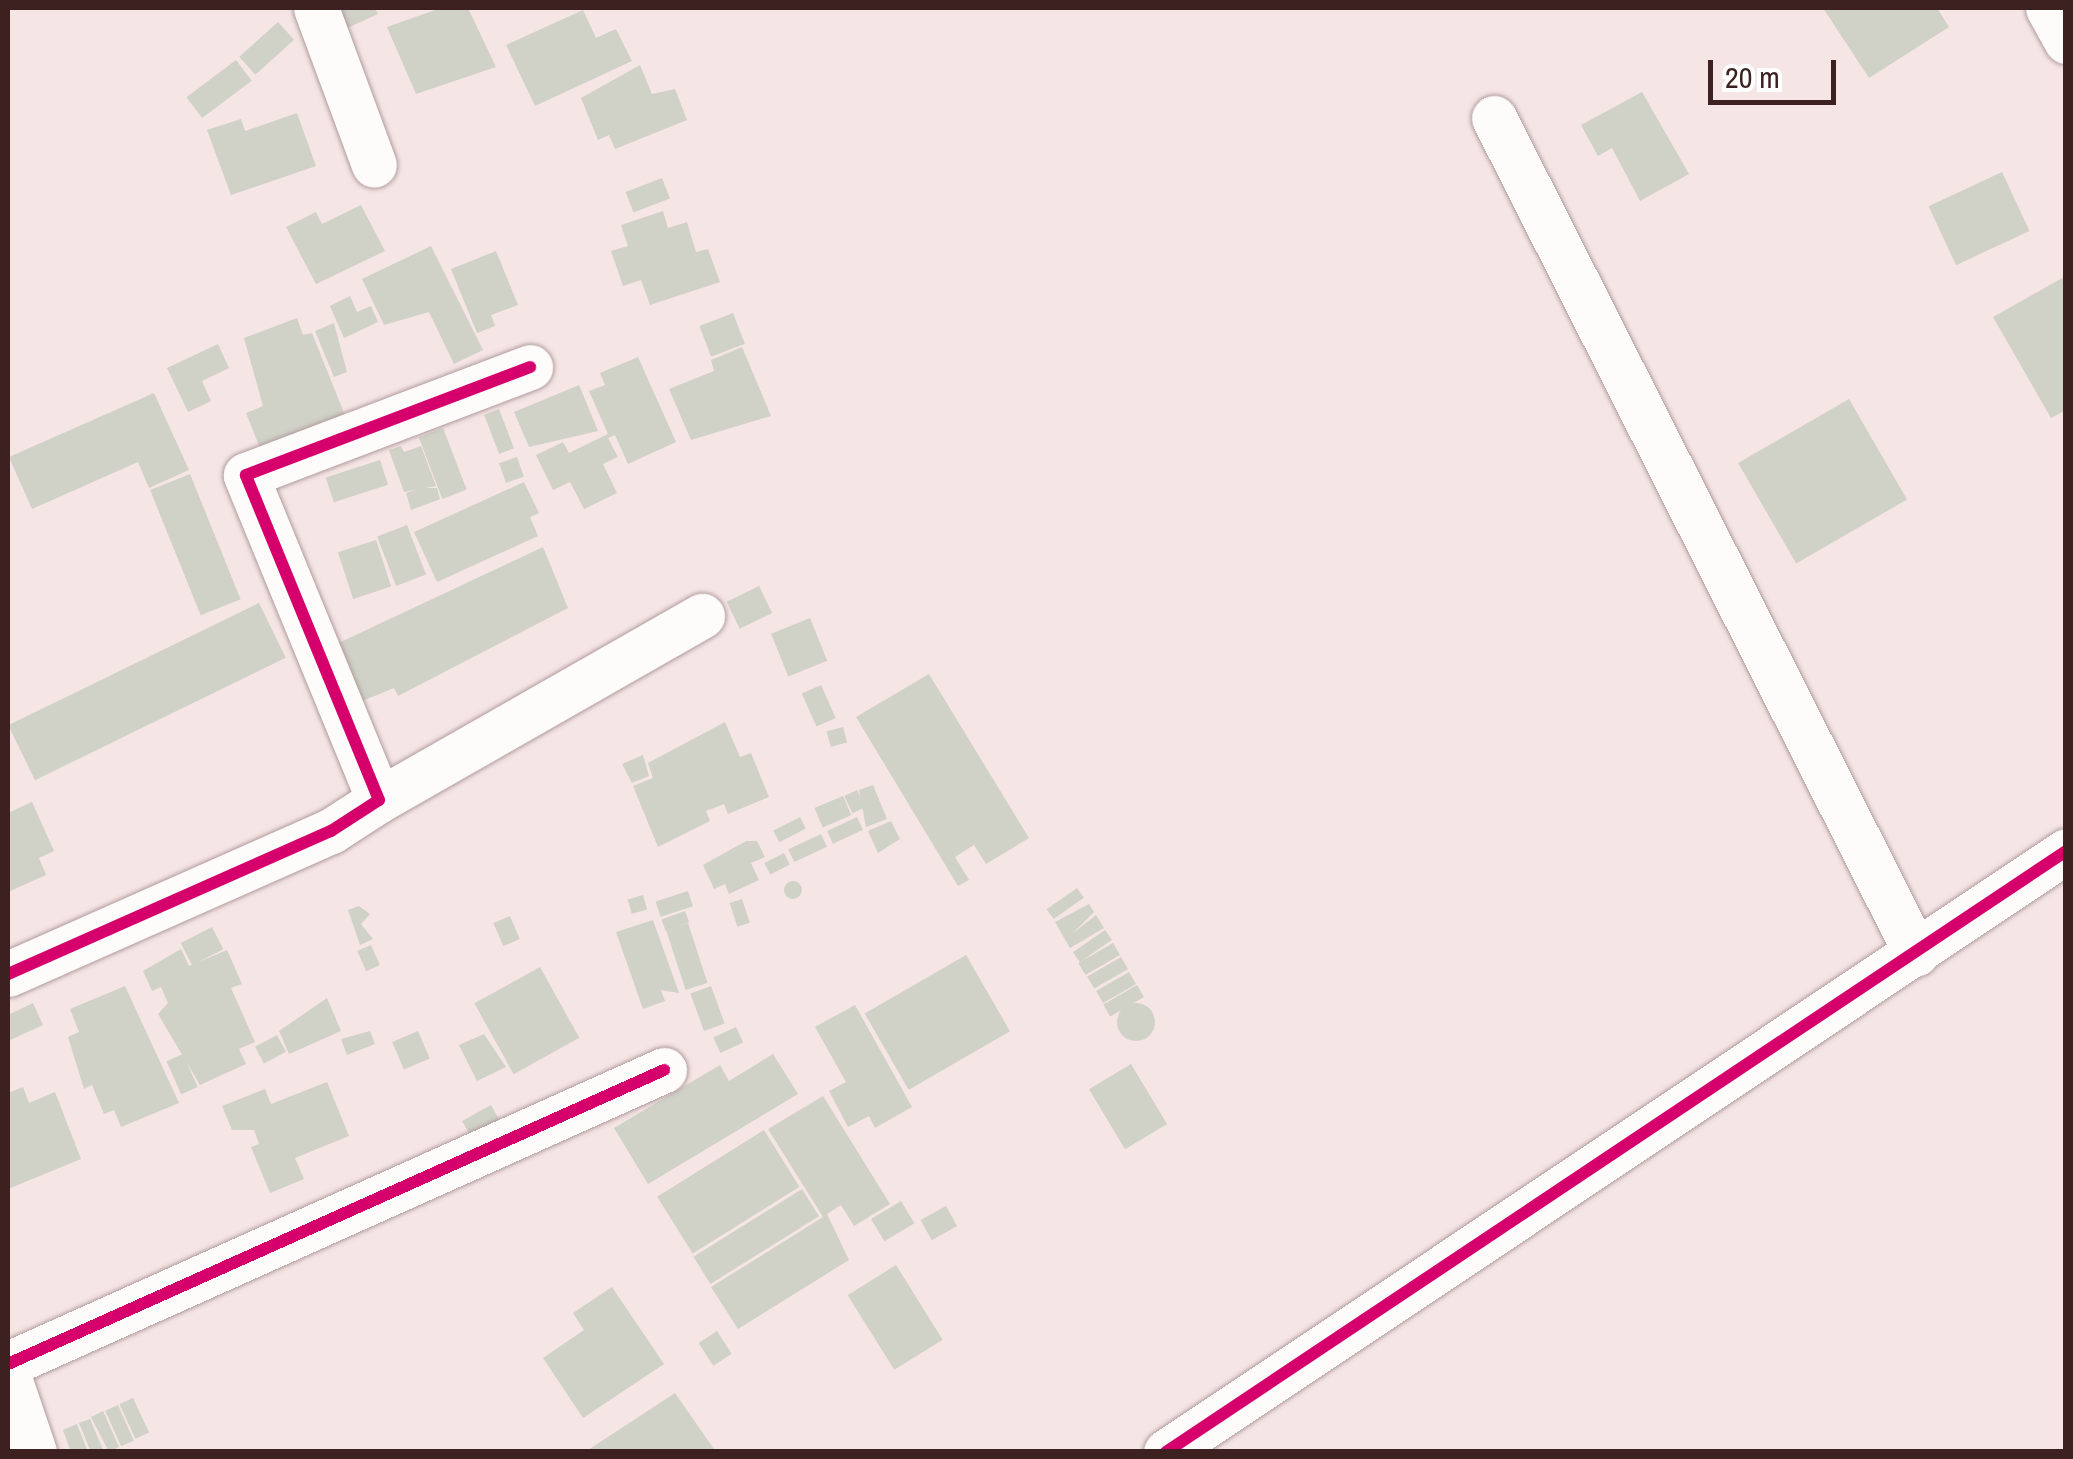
<!DOCTYPE html>
<style>
body{margin:0}
#map{position:relative;width:2073px;height:1459px;overflow:hidden;background:#f6e5e5;font-family:"Archivo Narrow",sans-serif}
div>[style]{position:absolute}
[style*='--x']{left:calc(var(--x)*1px);top:calc(var(--y)*1px);width:calc(var(--w)*1px);rotate:calc(var(--a)*1deg)}
.building>*{inset:0;background:#d0d1c7;transform-origin:0 0}
.round{border-radius:50%}
.roads{filter:drop-shadow(0 0 2px #b09b9b) drop-shadow(0 0 2px #b09b9b)}
.minor>*{height:45px;margin:-22.5px;padding:0 22.5px;transform-origin:22.5px;border-radius:22.5px;background:#fefbfb}
.cycleway>*{height:12px;margin:-6px;padding:0 6px;transform-origin:6px;border-radius:6px;background:#d6006c}
span{translate:-50% -50%;white-space:nowrap;text-align:center;line-height:1.15;-webkit-text-stroke:9px #fff;paint-order:stroke}
.frame{position:absolute;inset:0;border:10px solid #3d2020;pointer-events:none}
.scale{position:absolute;left:1708px;top:60px;width:128px;height:45px;box-sizing:border-box;border:5px solid #3d2020;border-top:0;padding-left:12px;font-size:30px;line-height:35px;white-space:nowrap;color:#3d2020;-webkit-text-stroke:8px #fff;paint-order:stroke}
</style>
<div id="map">
<div class="building">
<div style="clip-path:polygon(335px 8px,375px 8px,378px 14px,345px 29px)"></div>
<div style="clip-path:polygon(441px 8px,468px 8px,496px 67px,416px 94px,387px 27px)"></div>
<div style="clip-path:polygon(1823px 8px,1937px 8px,1949px 27px,1869px 78px)"></div>
<div style="clip-path:polygon(583px 10px,596px 38px,616px 29px,632px 61px,535px 106px,506px 45px)"></div>
<div style="left:278px;top:22px;width:24px;height:52px;rotate:48deg"></div>
<div style="left:236px;top:60px;width:26px;height:62px;rotate:53deg"></div>
<div style="clip-path:polygon(640px 65px,652px 94px,675px 89px,687px 120px,615px 149px,609px 135px,598px 140px,581px 98px)"></div>
<div style="clip-path:polygon(1642px 92px,1689px 174px,1640px 201px,1612px 148px,1598px 156px,1581px 125px)"></div>
<div style="clip-path:polygon(297px 113px,316px 166px,231px 195px,207px 130px,241px 119px,245px 131px)"></div>
<div style="left:2002px;top:172px;width:65px;height:81px;rotate:65deg"></div>
<div style="left:662px;top:178px;width:22px;height:39px;rotate:69deg"></div>
<div style="clip-path:polygon(361px 205px,385px 251px,316px 284px,286px 227px,316px 212px,322px 224px)"></div>
<div style="clip-path:polygon(663px 211px,668px 228px,687px 222px,696px 252px,708px 249px,720px 282px,650px 305px,641px 280px,623px 286px,611px 251px,628px 246px,621px 225px)"></div>
<div style="clip-path:polygon(431px 246px,483px 350px,454px 364px,429px 312px,384px 325px,362px 279px)"></div>
<div style="clip-path:polygon(496px 251px,518px 305px,491px 315px,495px 326px,477px 333px,451px 269px)"></div>
<div style="clip-path:polygon(2066px 276px,2066px 410px,2051px 418px,1993px 317px)"></div>
<div style="clip-path:polygon(350px 296px,357px 312px,371px 306px,378px 322px,344px 338px,330px 306px)"></div>
<div style="left:733px;top:313px;width:33px;height:36px;rotate:69deg"></div>
<div style="clip-path:polygon(297px 318px,303px 335px,312px 333px,346px 418px,264px 458px,246px 413px,263px 406px,244px 338px)"></div>
<div style="clip-path:polygon(334px 323px,347px 372px,334px 377px,315px 331px)"></div>
<div style="clip-path:polygon(218px 344px,229px 368px,202px 381px,211px 401px,188px 412px,167px 368px)"></div>
<div style="clip-path:polygon(742px 347px,771px 416px,691px 440px,669px 389px,714px 371px,711px 360px)"></div>
<div style="clip-path:polygon(638px 357px,676px 442px,628px 464px,615px 435px,608px 438px,618px 457px,603px 464px,617px 493px,584px 509px,570px 482px,553px 490px,536px 455px,563px 442px,569px 453px,608px 434px,589px 391px,605px 385px,600px 373px)"></div>
<div style="clip-path:polygon(579px 385px,598px 431px,529px 447px,514px 412px)"></div>
<div style="clip-path:polygon(154px 393px,189px 470px,149px 488px,138px 462px,32px 509px,9px 457px)"></div>
<div style="left:1849px;top:399px;width:116px;height:128px;rotate:60deg"></div>
<div style="left:499px;top:409px;width:42px;height:16px;rotate:69deg"></div>
<div style="left:443px;top:428px;width:66px;height:26px;rotate:69deg"></div>
<div style="clip-path:polygon(401px 446px,404px 452px,421px 446px,436px 486px,404px 492px,389px 450px)"></div>
<div style="left:517px;top:457px;width:21px;height:19px;rotate:71deg"></div>
<div style="left:380px;top:460px;width:26px;height:57px;rotate:72deg"></div>
<div style="left:190px;top:474px;width:135px;height:43px;rotate:68deg"></div>
<div style="clip-path:polygon(524px 482px,539px 513px,530px 517px,538px 536px,437px 582px,414px 532px)"></div>
<div style="clip-path:polygon(421px 488px,437px 488px,440px 499px,411px 510px,406px 493px)"></div>
<div style="left:407px;top:525px;width:53px;height:32px;rotate:69deg"></div>
<div style="left:376px;top:540px;width:49px;height:40px;rotate:72deg"></div>
<div style="clip-path:polygon(543px 547px,568px 608px,398px 696px,394px 688px,355px 704px,328px 648px)"></div>
<div style="left:759px;top:586px;width:30px;height:36px;rotate:64deg"></div>
<div style="left:259px;top:603px;width:61px;height:279px;rotate:64deg"></div>
<div style="left:810px;top:618px;width:46px;height:42px;rotate:68deg"></div>
<div style="clip-path:polygon(929px 674px,1029px 838px,986px 864px,974px 845px,955px 857px,969px 880px,958px 886px,856px 717px)"></div>
<div style="left:821px;top:685px;width:36px;height:21px;rotate:66deg"></div>
<div style="clip-path:polygon(725px 722px,740px 757px,751px 753px,769px 797px,728px 814px,724px 804px,706px 811px,710px 821px,658px 847px,633px 786px,653px 778px,648px 763px)"></div>
<div style="left:843px;top:727px;width:16px;height:17px;rotate:75deg"></div>
<div style="clip-path:polygon(643px 755px,649px 776px,632px 783px,622px 764px)"></div>
<div style="clip-path:polygon(873px 785px,887px 819px,866px 827px,859px 790px)"></div>
<div style="left:857px;top:790px;width:19px;height:14px;rotate:65deg"></div>
<div style="left:843px;top:796px;width:21px;height:31px;rotate:67deg"></div>
<div style="clip-path:polygon(32px 802px,54px 851px,39px 858px,46px 875px,8px 892px,8px 813px)"></div>
<div style="left:800px;top:817px;width:13px;height:30px;rotate:63deg"></div>
<div style="left:857px;top:817px;width:14px;height:33px;rotate:65deg"></div>
<div style="clip-path:polygon(891px 821px,900px 839px,878px 853px,868px 831px)"></div>
<div style="left:821px;top:834px;width:14px;height:36px;rotate:65deg"></div>
<div style="clip-path:polygon(746px 841px,757px 841px,765px 857px,751px 863px,759px 880px,729px 894px,725px 884px,714px 889px,703px 865px)"></div>
<div style="left:784px;top:853px;width:13px;height:22px;rotate:63deg"></div>
<div class="round" style="left:784px;top:881px;width:18px;height:18px"></div>
<div style="left:1077px;top:888px;width:12px;height:37px;rotate:55deg"></div>
<div style="left:688px;top:891px;width:16px;height:34px;rotate:72deg"></div>
<div style="left:643px;top:895px;width:15px;height:16px;rotate:74deg"></div>
<div style="left:742px;top:899px;width:25px;height:13px;rotate:72deg"></div>
<div style="clip-path:polygon(1089px 904px,1094px 912px,1072px 934px,1096px 915px,1104px 928px,1070px 948px,1055px 922px)"></div>
<div style="clip-path:polygon(359px 906px,370px 914px,361px 924px,373px 939px,360px 945px,348px 910px)"></div>
<div style="left:685px;top:911px;width:12px;height:25px;rotate:70deg"></div>
<div style="left:510px;top:916px;width:25px;height:18px;rotate:67deg"></div>
<div style="clip-path:polygon(653px 920px,679px 993px,661px 990px,665px 1001px,643px 1009px,616px 932px)"></div>
<div style="left:688px;top:923px;width:63px;height:23px;rotate:72deg"></div>
<div style="left:212px;top:927px;width:25px;height:35px;rotate:63deg"></div>
<div style="left:1105px;top:930px;width:12px;height:39px;rotate:55deg"></div>
<div style="left:1113px;top:943px;width:14px;height:40px;rotate:60deg"></div>
<div style="left:371px;top:945px;width:22px;height:15px;rotate:66deg"></div>
<div style="clip-path:polygon(181px 949px,189px 966px,227px 950px,242px 984px,231px 988px,255px 1042px,239px 1049px,246px 1064px,200px 1085px,158px 1014px,168px 1003px,161px 987px,152px 991px,143px 971px)"></div>
<div style="left:966px;top:955px;width:88px;height:117px;rotate:60deg"></div>
<div style="left:1121px;top:957px;width:14px;height:39px;rotate:60deg"></div>
<div style="left:540px;top:967px;width:81px;height:75px;rotate:61deg"></div>
<div style="left:1129px;top:972px;width:14px;height:38px;rotate:60deg"></div>
<div style="left:1137px;top:985px;width:14px;height:39px;rotate:60deg"></div>
<div style="clip-path:polygon(125px 986px,179px 1103px,121px 1127px,114px 1110px,104px 1114px,92px 1085px,84px 1089px,68px 1037px,79px 1032px,70px 1009px)"></div>
<div style="left:711px;top:986px;width:40px;height:22px;rotate:70deg"></div>
<div style="clip-path:polygon(327px 998px,341px 1031px,289px 1054px,279px 1031px)"></div>
<div class="round" style="left:1117px;top:1003px;width:38px;height:38px"></div>
<div style="clip-path:polygon(33px 1003px,43px 1025px,8px 1041px,8px 1015px)"></div>
<div style="clip-path:polygon(855px 1005px,912px 1107px,875px 1128px,869px 1116px,848px 1127px,829px 1091px,846px 1082px,815px 1027px)"></div>
<div style="left:736px;top:1027px;width:17px;height:25px;rotate:65deg"></div>
<div style="clip-path:polygon(370px 1031px,375px 1044px,347px 1055px,341px 1039px)"></div>
<div style="left:418px;top:1031px;width:30px;height:28px;rotate:67deg"></div>
<div style="clip-path:polygon(484px 1034px,506px 1067px,477px 1081px,459px 1045px)"></div>
<div style="left:277px;top:1035px;width:19px;height:25px;rotate:62deg"></div>
<div style="left:183px;top:1054px;width:36px;height:18px;rotate:66deg"></div>
<div style="clip-path:polygon(773px 1054px,798px 1094px,648px 1184px,614px 1128px,720px 1065px,729px 1081px)"></div>
<div style="left:1131px;top:1064px;width:70px;height:49px;rotate:59deg"></div>
<div style="clip-path:polygon(327px 1082px,349px 1136px,295px 1158px,304px 1179px,270px 1193px,251px 1147px,259px 1144px,254px 1130px,232px 1130px,222px 1106px,265px 1089px,271px 1104px)"></div>
<div style="clip-path:polygon(23px 1087px,29px 1103px,55px 1092px,81px 1159px,8px 1189px,8px 1093px)"></div>
<div style="clip-path:polygon(823px 1096px,890px 1204px,854px 1226px,841px 1205px,827px 1214px,849px 1260px,738px 1329px,711px 1287px,823px 1217px,768px 1129px)"></div>
<div style="left:491px;top:1105px;width:33px;height:33px;rotate:61deg"></div>
<div style="left:764px;top:1130px;width:67px;height:126px;rotate:58deg"></div>
<div style="left:802px;top:1189px;width:32px;height:128px;rotate:58deg"></div>
<div style="left:901px;top:1201px;width:26px;height:35px;rotate:59deg"></div>
<div style="left:946px;top:1206px;width:23px;height:29px;rotate:61deg"></div>
<div style="left:896px;top:1265px;width:88px;height:57px;rotate:58deg"></div>
<div style="clip-path:polygon(612px 1287px,664px 1364px,583px 1418px,543px 1358px,584px 1330px,573px 1313px)"></div>
<div style="left:717px;top:1331px;width:27px;height:22px;rotate:57deg"></div>
<div style="clip-path:polygon(675px 1393px,716px 1452px,585px 1452px)"></div>
<div style="left:133px;top:1398px;width:38px;height:15px;rotate:65deg"></div>
<div style="left:118px;top:1405px;width:39px;height:14px;rotate:66deg"></div>
<div style="clip-path:polygon(103px 1411px,119px 1447px,109px 1452px,91px 1417px)"></div>
<div style="clip-path:polygon(90px 1419px,104px 1452px,91px 1452px,79px 1423px)"></div>
<div style="clip-path:polygon(77px 1424px,88px 1452px,71px 1452px,63px 1430px)"></div>
</div>
<div class="roads">
<div class="minor">
<div style="--x:316;--y:8;--w:167;--a:69.7"></div>
<div style="--x:2048;--y:8;--w:38;--a:61"></div>
<div style="--x:1494;--y:118;--w:936;--a:63.19"></div>
<div style="--x:379;--y:800;--w:372;--a:-29.7"></div>
<div style="--x:8;--y:974;--w:353;--a:-23.9"></div>
<div style="--x:331;--y:831;--w:57;--a:-32.9"></div>
<div style="--x:379;--y:800;--w:351;--a:-112.3"></div>
<div style="--x:246;--y:475;--w:304;--a:-20.8"></div>
<div style="--x:8;--y:1364;--w:719;--a:-24.14"></div>
<div style="--x:8;--y:1375;--w:81;--a:71.3"></div>
<div style="--x:1166;--y:1452;--w:1082;--a:-33.73"></div>
</div>
</div>
<div class="cycleway">
<div style="--x:8;--y:974;--w:353;--a:-23.9"></div>
<div style="--x:331;--y:831;--w:57;--a:-32.9"></div>
<div style="--x:379;--y:800;--w:351;--a:-112.3"></div>
<div style="--x:246;--y:475;--w:304;--a:-20.8"></div>
<div style="--x:8;--y:1364;--w:719;--a:-24.14"></div>
<div style="--x:1166;--y:1452;--w:1082;--a:-33.73"></div>
</div>
<div class="frame"></div>
<div class="scale">20 m</div>
</div>
